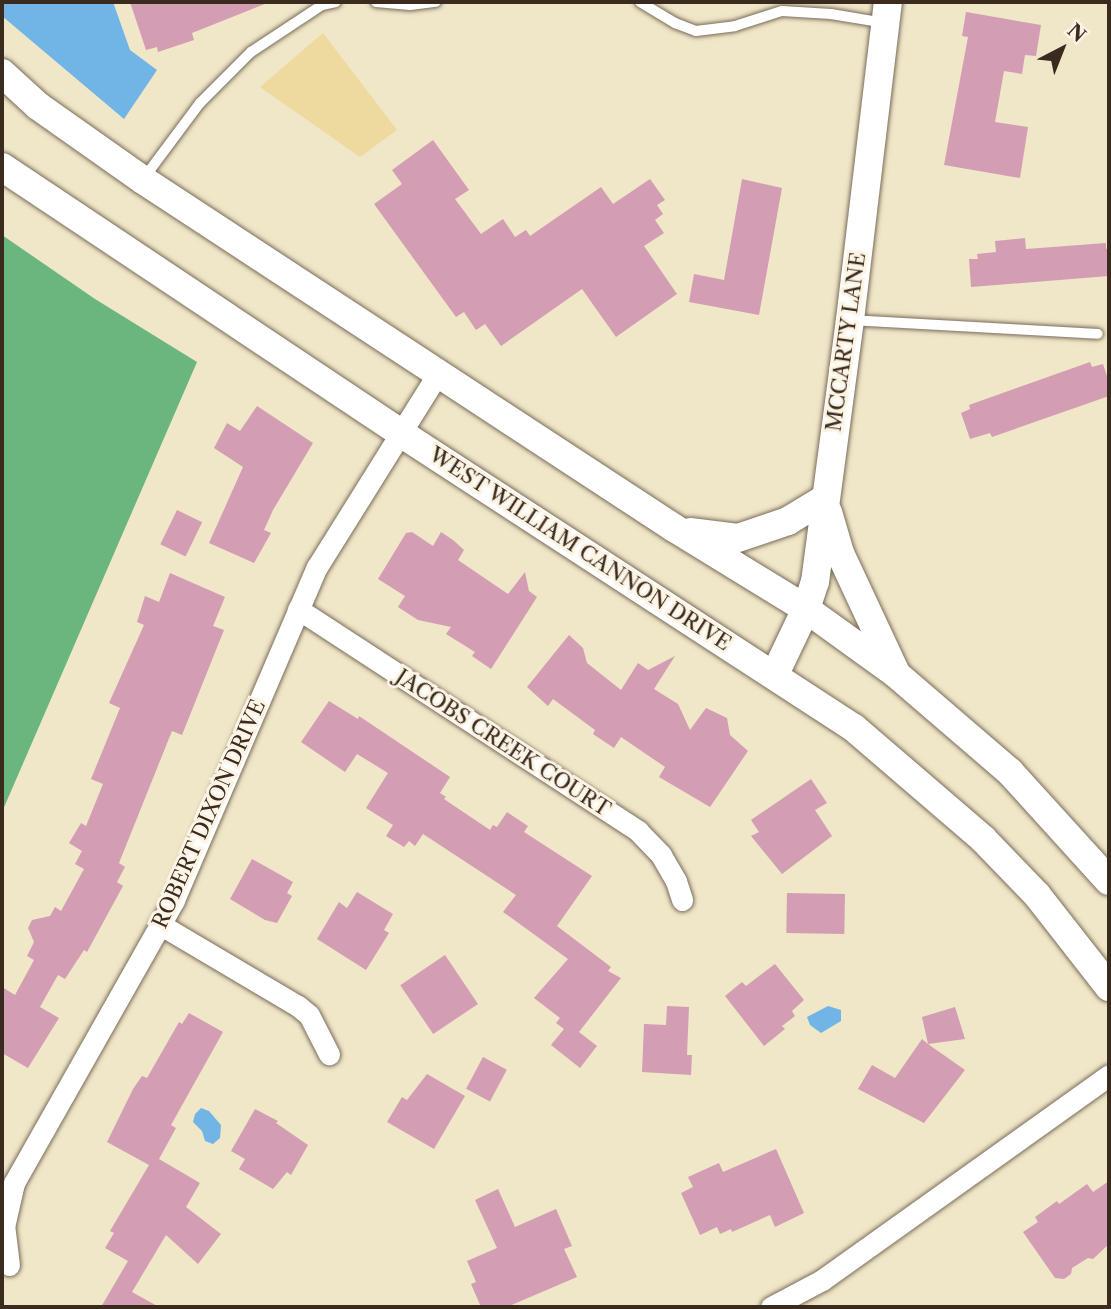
<!DOCTYPE html>
<style>
body{margin:0}
#map{position:relative;width:1111px;height:1309px;overflow:hidden;background:#f0e6c8;font-family:"Libre Caslon Text",serif}
div>[style]{position:absolute}
[style*='--x']{left:calc(var(--x)*1px);top:calc(var(--y)*1px);width:calc(var(--w)*1px);rotate:calc(var(--a)*1deg)}
.forest>*{inset:0;background:#6bb67f}
.sand>*{inset:0;background:#eeda9e}
.water>*{inset:0;background:#71b4e6}
.building>*{inset:0;background:#d39eb4;transform-origin:0 0}
.roads{filter:drop-shadow(0 0 2px #7a6c5a) drop-shadow(0 0 2px #7a6c5a)}
.lane>*{height:10px;margin:-5px;padding:0 5px;transform-origin:5px;border-radius:5px;background:#fff}
.street>*{height:21px;margin:-10.5px;padding:0 10.5px;transform-origin:10.5px;border-radius:10.5px;background:#fff}
.secondary>*{height:28px;margin:-14px;padding:0 14px;transform-origin:14px;border-radius:14px;background:#fff}
span{translate:-50% -50%;white-space:nowrap;text-align:center;line-height:1.15;-webkit-text-stroke:6px #fcf5e5;paint-order:stroke}
.street-label{font-size:21px;color:#3b2a1e}
.frame{position:absolute;inset:0;border:4px solid #3b2a1e;pointer-events:none}
.north{position:absolute;left:1027px;top:14px;width:70px;height:70px;-webkit-text-stroke:5px #fcf5e5;paint-order:stroke;rotate:42deg;font-size:19px;font-weight:700;line-height:28px;text-align:center;color:#3b2a1e}
.north::after{content:'';display:block;margin:auto;width:24px;height:32px;background:#3b2a1e;clip-path:polygon(50% 0,100% 100%,50% 72%,0 100%)}
</style>
<div id="map">
<div class="forest">
<div style="clip-path:polygon(2px 235px,95px 299px,197px 362px,2px 812px)"></div>
</div>
<div class="sand">
<div style="clip-path:polygon(323px 33px,397px 130px,360px 157px,260px 87px)"></div>
</div>
<div class="water">
<div style="clip-path:polygon(2px 2px,113px 2px,130px 50px,157px 70px,124px 119px,2px 16px)"></div>
<div style="clip-path:polygon(828px 1006px,841px 1010px,841px 1021px,821px 1033px,810px 1025px,807px 1017px)"></div>
<div style="clip-path:polygon(201px 1108px,209px 1111px,221px 1125px,220px 1138px,213px 1144px,205px 1141px,202px 1131px,193px 1122px,195px 1114px)"></div>
</div>
<div class="building">
<div style="clip-path:polygon(130px 2px,270px 2px,192px 33px,194px 40px,158px 52px,157px 47px,146px 50px)"></div>
<div style="clip-path:polygon(966px 12px,1041px 25px,1036px 56px,1025px 55px,1022px 74px,1004px 71px,995px 122px,1028px 127px,1020px 178px,944px 165px,968px 37px,962px 36px)"></div>
<div style="clip-path:polygon(433px 140px,469px 190px,455px 199px,481px 234px,503px 219px,515px 237px,526px 230px,530px 236px,601px 187px,613px 204px,650px 179px,665px 200px,657px 205px,663px 214px,655px 220px,664px 233px,644px 246px,677px 294px,616px 337px,582px 289px,501px 346px,485px 324px,476px 330px,464px 312px,456px 317px,374px 204px,402px 184px,392px 170px)"></div>
<div style="clip-path:polygon(742px 179px,782px 188px,759px 315px,689px 302px,694px 274px,724px 280px)"></div>
<div style="clip-path:polygon(1025px 238px,1026px 249px,1106px 243px,1106px 249px,1109px 248px,1109px 276px,971px 287px,969px 259px,978px 259px,977px 254px,996px 252px,995px 241px)"></div>
<div style="clip-path:polygon(1090px 362px,1092px 367px,1103px 364px,1109px 382px,1109px 396px,992px 437px,990px 433px,970px 439px,961px 413px,970px 409px,969px 405px)"></div>
<div style="clip-path:polygon(257px 406px,313px 443px,273px 510px,264px 530px,271px 533px,254px 563px,209px 543px,243px 467px,214px 448px,227px 423px,240px 431px)"></div>
<div style="left:177px;top:510px;width:28px;height:38px;rotate:26deg"></div>
<div style="clip-path:polygon(412px 532px,433px 546px,441px 532px,453px 540px,464px 550px,458px 560px,508px 594px,525px 572px,529px 591px,537px 597px,491px 669px,472px 656px,475px 652px,446px 634px,451px 627px,418px 620px,398px 607px,405px 596px,378px 579px,406px 533px)"></div>
<div style="clip-path:polygon(170px 573px,225px 597px,213px 626px,224px 630px,182px 735px,172px 731px,119px 863px,125px 867px,117px 882px,123px 886px,87px 952px,84px 950px,65px 979px,58px 975px,40px 1007px,59px 1018px,28px 1068px,2px 1053px,2px 987px,15px 995px,34px 960px,27px 956px,34px 942px,28px 928px,32px 920px,50px 916px,55px 907px,61px 911px,84px 869px,75px 864px,82px 851px,69px 843px,81px 823px,86px 826px,103px 784px,91px 779px,120px 708px,109px 703px,144px 625px,137px 622px,145px 596px,159px 602px)"></div>
<div style="clip-path:polygon(569px 635px,583px 648px,587px 663px,621px 690px,638px 663px,648px 670px,675px 656px,654px 689px,678px 704px,690px 730px,706px 708px,727px 718px,730px 735px,748px 751px,710px 807px,659px 777px,665px 767px,621px 737px,614px 748px,593px 734px,595px 730px,553px 699px,548px 706px,527px 687px)"></div>
<div style="clip-path:polygon(329px 701px,358px 719px,359px 716px,450px 777px,440px 793px,446px 797px,444px 799px,490px 830px,493px 825px,497px 827px,507px 812px,528px 826px,524px 832px,592px 876px,557px 926px,611px 967px,608px 971px,621px 978px,579px 1032px,597px 1046px,580px 1068px,551px 1045px,564px 1029px,556px 1023px,560px 1018px,534px 998px,568px 959px,503px 912px,516px 895px,423px 834px,415px 846px,409px 841px,404px 847px,386px 836px,393px 825px,366px 808px,388px 773px,357px 754px,345px 772px,301px 742px)"></div>
<div style="clip-path:polygon(811px 779px,827px 803px,815px 810px,832px 836px,782px 874px,751px 836px,759px 832px,751px 820px)"></div>
<div style="clip-path:polygon(252px 859px,293px 882px,287px 893px,292px 896px,277px 923px,265px 920px,230px 899px)"></div>
<div style="clip-path:polygon(357px 892px,393px 914px,384px 930px,389px 933px,366px 970px,317px 939px,339px 902px,347px 908px)"></div>
<div style="left:787px;top:893px;width:58px;height:40px;rotate:1deg"></div>
<div style="left:445px;top:955px;width:59px;height:54px;rotate:56deg"></div>
<div style="clip-path:polygon(775px 964px,804px 1000px,792px 1011px,795px 1016px,782px 1026px,785px 1029px,764px 1046px,725px 996px,742px 982px,746px 986px)"></div>
<div style="clip-path:polygon(667px 1006px,689px 1007px,687px 1055px,692px 1055px,691px 1075px,642px 1072px,644px 1024px,666px 1025px)"></div>
<div style="clip-path:polygon(955px 1007px,965px 1039px,928px 1044px,965px 1070px,924px 1123px,858px 1089px,872px 1065px,895px 1078px,922px 1039px,928px 1044px,922px 1017px)"></div>
<div style="clip-path:polygon(189px 1013px,223px 1032px,171px 1125px,176px 1128px,159px 1159px,200px 1183px,186px 1207px,221px 1234px,198px 1264px,166px 1235px,132px 1292px,159px 1307px,101px 1307px,128px 1261px,105px 1248px,114px 1233px,110px 1231px,149px 1165px,107px 1142px,133px 1089px,142px 1076px,147px 1078px,179px 1022px,182px 1024px)"></div>
<div style="left:483px;top:1057px;width:27px;height:36px;rotate:28deg"></div>
<div style="clip-path:polygon(427px 1074px,465px 1096px,434px 1149px,387px 1122px,402px 1097px,407px 1100px)"></div>
<div style="clip-path:polygon(255px 1109px,278px 1121px,276px 1123px,308px 1145px,291px 1175px,287px 1172px,273px 1189px,239px 1169px,245px 1159px,231px 1151px)"></div>
<div style="clip-path:polygon(776px 1149px,804px 1213px,775px 1227px,770px 1215px,732px 1232px,731px 1229px,720px 1234px,717px 1227px,700px 1235px,681px 1193px,693px 1187px,688px 1177px,719px 1163px,723px 1172px)"></div>
<div style="clip-path:polygon(1109px 1181px,1109px 1244px,1093px 1259px,1088px 1258px,1072px 1268px,1071px 1274px,1064px 1279px,1055px 1278px,1023px 1232px,1038px 1222px,1035px 1217px,1057px 1201px,1059px 1204px,1087px 1184px,1093px 1192px)"></div>
<div style="clip-path:polygon(498px 1189px,515px 1227px,556px 1209px,572px 1246px,564px 1249px,577px 1277px,507px 1307px,481px 1307px,471px 1284px,476px 1282px,467px 1261px,497px 1248px,475px 1200px)"></div>
</div>
<div class="roads">
<div class="lane">
<div style="--x:376;--y:2;--w:34;--a:5"></div>
<div style="--x:410;--y:5;--w:26;--a:-7"></div>
<div style="--x:640;--y:2;--w:41;--a:31"></div>
<div style="--x:675;--y:23;--w:22;--a:21"></div>
<div style="--x:696;--y:31;--w:39;--a:-7"></div>
<div style="--x:735;--y:26;--w:49;--a:-17.7"></div>
<div style="--x:782;--y:11;--w:49;--a:3.5"></div>
<div style="--x:831;--y:14;--w:55;--a:9.5"></div>
<div style="--x:144;--y:178;--w:94;--a:-53.3"></div>
<div style="--x:200;--y:103;--w:72;--a:-45"></div>
<div style="--x:251;--y:52;--w:85;--a:-33.5"></div>
<div style="--x:322;--y:5;--w:14;--a:-12"></div>
<div style="--x:850;--y:320;--w:248;--a:3.2"></div>
</div>
<div class="street">
<div style="--x:298;--y:609;--w:406;--a:33.1"></div>
<div style="--x:638;--y:831;--w:33;--a:46"></div>
<div style="--x:661;--y:855;--w:30;--a:60"></div>
<div style="--x:676;--y:881;--w:20;--a:72"></div>
<div style="--x:161;--y:925;--w:159;--a:30.6"></div>
<div style="--x:298;--y:1006;--w:14;--a:39"></div>
<div style="--x:309;--y:1015;--w:44;--a:62.9"></div>
<div style="--x:9;--y:1265;--w:38;--a:-97"></div>
<div style="--x:4;--y:1227;--w:45;--a:-77.2"></div>
<div style="--x:14;--y:1183;--w:325;--a:-60.5"></div>
<div style="--x:174;--y:900;--w:362;--a:-66.8"></div>
<div style="--x:317;--y:567;--w:230;--a:-58"></div>
<div style="--x:771;--y:1307;--w:58;--a:-27.9"></div>
<div style="--x:822;--y:1280;--w:353;--a:-35.5"></div>
</div>
<div class="secondary">
<div style="--x:2;--y:73;--w:49;--a:42.5"></div>
<div style="--x:38;--y:106;--w:128;--a:35.2"></div>
<div style="--x:143;--y:180;--w:635;--a:33.24"></div>
<div style="--x:674;--y:528;--w:155;--a:31.5"></div>
<div style="--x:806;--y:609;--w:111;--a:35.8"></div>
<div style="--x:896;--y:674;--w:150;--a:40.7"></div>
<div style="--x:1010;--y:772;--w:147;--a:47.8"></div>
<div style="--x:2;--y:167;--w:477;--a:33.7"></div>
<div style="--x:399;--y:432;--w:543;--a:33.05"></div>
<div style="--x:854;--y:728;--w:170;--a:40.7"></div>
<div style="--x:983;--y:839;--w:78;--a:46"></div>
<div style="--x:1037;--y:895;--w:117;--a:52"></div>
<div style="--x:828;--y:512;--w:43;--a:73.7"></div>
<div style="--x:840;--y:553;--w:130;--a:65"></div>
<div style="--x:690;--y:532;--w:48;--a:7.1"></div>
<div style="--x:738;--y:538;--w:53;--a:-18.8"></div>
<div style="--x:788;--y:521;--w:42;--a:-31.4"></div>
<div style="--x:775;--y:674;--w:72;--a:-64.5"></div>
<div style="--x:806;--y:609;--w:28;--a:-72"></div>
<div style="--x:815;--y:582;--w:264;--a:-82.4"></div>
<div style="--x:850;--y:320;--w:320;--a:-83.2"></div>
</div>
</div>
<div class="street-label">
<span style="left:846px;top:342px;rotate:-82deg">MCCARTY LANE</span>
<span style="left:580px;top:549px;rotate:33deg">WEST WILLIAM CANNON DRIVE</span>
<span style="left:503px;top:743px;rotate:33deg">JACOBS CREEK COURT</span>
<span style="left:209px;top:814px;rotate:-66deg">ROBERT DIXON DRIVE</span>
</div>
<div class="frame"></div>
<div class="north">N</div>
</div>
